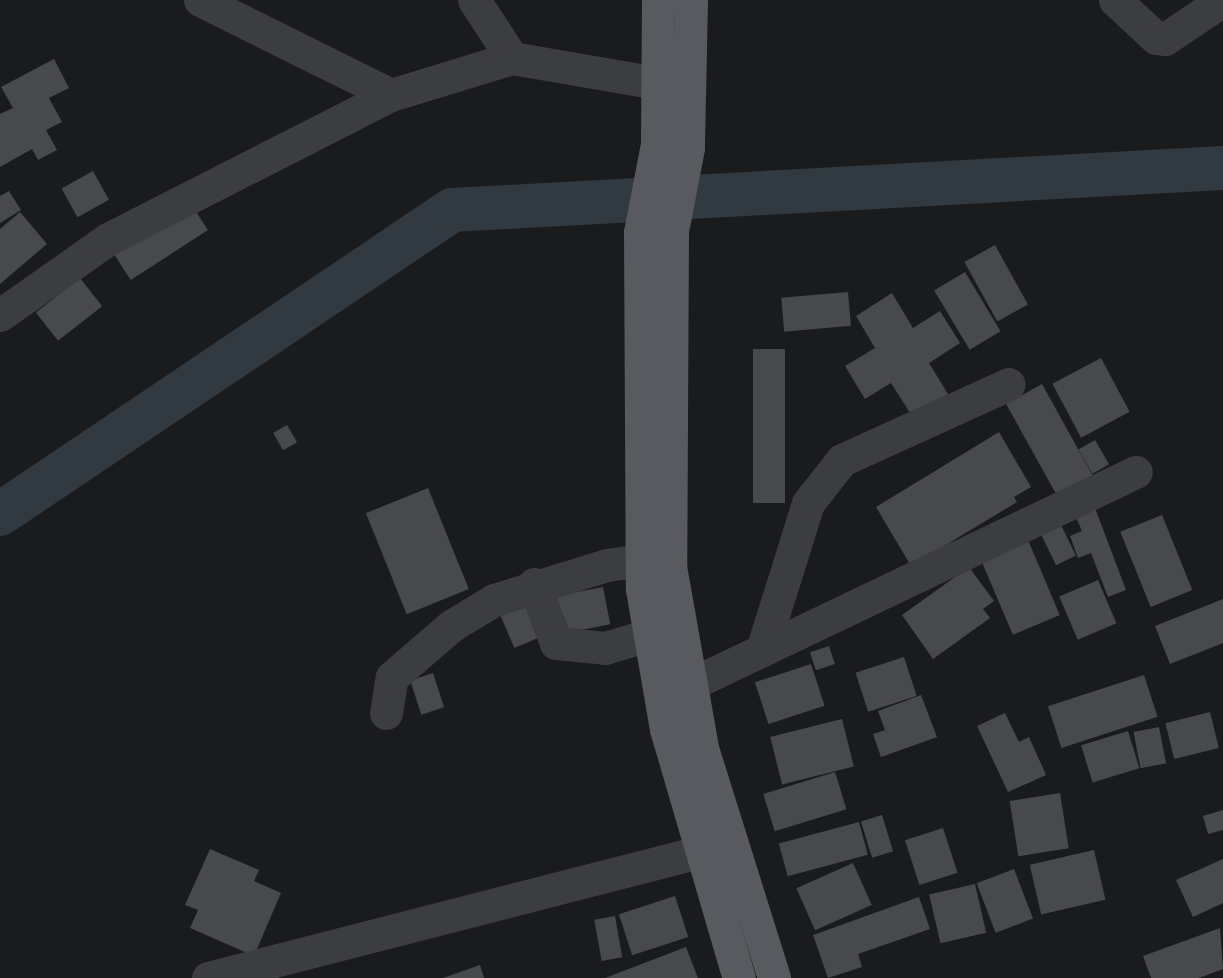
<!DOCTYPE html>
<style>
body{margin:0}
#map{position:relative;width:1223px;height:978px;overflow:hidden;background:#1a1b1d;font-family:"Fira Sans Condensed",sans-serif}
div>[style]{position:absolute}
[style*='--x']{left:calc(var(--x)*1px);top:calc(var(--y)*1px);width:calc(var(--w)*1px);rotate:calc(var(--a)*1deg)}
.river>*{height:44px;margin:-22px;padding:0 22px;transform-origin:22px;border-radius:22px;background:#313a40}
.building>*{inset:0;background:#47494c;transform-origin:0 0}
.minor>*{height:33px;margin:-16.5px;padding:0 16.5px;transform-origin:16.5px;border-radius:16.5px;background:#3c3d41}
.major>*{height:33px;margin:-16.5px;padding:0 16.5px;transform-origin:16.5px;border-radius:16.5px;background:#585a60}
span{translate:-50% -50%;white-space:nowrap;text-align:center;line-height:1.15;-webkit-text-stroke:4.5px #151618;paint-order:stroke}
</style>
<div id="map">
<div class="river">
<div style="--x:0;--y:514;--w:545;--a:-33.92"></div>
<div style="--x:452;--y:210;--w:772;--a:-3.12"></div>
</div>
<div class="building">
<div style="clip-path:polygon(54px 59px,69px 88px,49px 98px,62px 122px,46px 130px,57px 150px,38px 160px,32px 149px,0 167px,0 114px,13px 108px,1px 87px)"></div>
<div style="left:93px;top:171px;width:33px;height:36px;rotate:61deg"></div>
<div style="clip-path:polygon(9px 191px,21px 210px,0 223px,0 196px)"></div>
<div style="left:191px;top:204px;width:31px;height:92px;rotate:57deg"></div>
<div style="clip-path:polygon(20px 212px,47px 244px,0 284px,0 229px)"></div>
<div style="left:995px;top:245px;width:68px;height:35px;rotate:61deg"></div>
<div style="left:965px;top:272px;width:69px;height:36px;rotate:59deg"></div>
<div style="left:80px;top:278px;width:36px;height:56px;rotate:52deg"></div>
<div style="left:848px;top:292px;width:34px;height:67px;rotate:85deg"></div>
<div style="clip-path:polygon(892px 293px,913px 328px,940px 311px,960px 343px,929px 363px,948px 394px,912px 416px,891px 383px,865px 399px,845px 366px,875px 348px,856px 316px)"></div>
<div style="left:753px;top:349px;width:32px;height:154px"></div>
<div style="left:1101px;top:358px;width:61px;height:55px;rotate:62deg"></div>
<div style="left:1042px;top:384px;width:105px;height:41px;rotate:61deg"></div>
<div style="left:287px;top:425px;width:20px;height:16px;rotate:60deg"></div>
<div style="clip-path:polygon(999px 432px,1031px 487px,1014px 497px,1017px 502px,911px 566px,876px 507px)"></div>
<div style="left:1095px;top:440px;width:28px;height:19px;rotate:60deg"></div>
<div style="left:428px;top:488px;width:109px;height:67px;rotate:68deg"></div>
<div style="clip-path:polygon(1092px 500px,1126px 590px,1108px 597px,1091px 553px,1078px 558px,1070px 536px,1082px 531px,1072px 508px)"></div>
<div style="left:1162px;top:515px;width:81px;height:45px;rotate:68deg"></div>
<div style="left:1061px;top:525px;width:34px;height:22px;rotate:64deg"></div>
<div style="left:1025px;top:533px;width:89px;height:51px;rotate:67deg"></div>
<div style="clip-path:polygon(969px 567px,994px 601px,983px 609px,990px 618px,933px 659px,902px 615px)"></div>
<div style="left:1098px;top:580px;width:47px;height:42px;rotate:67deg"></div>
<div style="left:603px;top:587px;width:38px;height:53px;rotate:79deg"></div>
<div style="left:527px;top:596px;width:43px;height:32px;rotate:67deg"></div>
<div style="clip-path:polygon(1223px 599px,1223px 643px,1170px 664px,1155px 626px)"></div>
<div style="left:829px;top:646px;width:19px;height:20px;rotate:72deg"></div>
<div style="left:904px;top:657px;width:41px;height:51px;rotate:72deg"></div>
<div style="left:811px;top:664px;width:44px;height:59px;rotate:72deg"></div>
<div style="left:433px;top:673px;width:36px;height:24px;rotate:72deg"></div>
<div style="left:1144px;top:675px;width:44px;height:101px;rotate:72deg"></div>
<div style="clip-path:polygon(921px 695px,937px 737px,881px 757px,873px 734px,885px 730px,878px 711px)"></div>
<div style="left:1210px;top:712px;width:37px;height:46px;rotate:76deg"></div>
<div style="clip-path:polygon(1005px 713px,1019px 742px,1029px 737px,1046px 775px,1008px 792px,977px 726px)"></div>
<div style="left:842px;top:719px;width:49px;height:74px;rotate:76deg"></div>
<div style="left:1159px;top:727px;width:37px;height:26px;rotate:79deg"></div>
<div style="left:1128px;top:731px;width:39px;height:49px;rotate:73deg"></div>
<div style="left:835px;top:772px;width:39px;height:75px;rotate:73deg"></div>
<div style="left:1060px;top:793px;width:56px;height:51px;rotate:81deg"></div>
<div style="clip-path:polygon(1223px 810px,1223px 830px,1208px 834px,1203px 816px)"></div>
<div style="left:882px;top:815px;width:38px;height:22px;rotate:73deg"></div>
<div style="left:859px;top:822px;width:34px;height:83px;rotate:75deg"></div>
<div style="left:943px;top:828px;width:47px;height:40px;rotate:72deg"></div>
<div style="clip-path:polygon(210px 849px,259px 870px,254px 881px,281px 893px,254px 956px,190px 928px,198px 910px,185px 905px)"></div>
<div style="left:1094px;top:850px;width:51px;height:66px;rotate:77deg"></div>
<div style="clip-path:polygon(1223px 859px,1223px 903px,1193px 917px,1176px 880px)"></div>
<div style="left:853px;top:863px;width:46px;height:62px;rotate:66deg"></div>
<div style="left:1014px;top:869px;width:53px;height:40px;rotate:69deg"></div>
<div style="left:975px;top:884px;width:50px;height:47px;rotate:77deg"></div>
<div style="left:675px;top:896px;width:43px;height:59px;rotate:72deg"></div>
<div style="clip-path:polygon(919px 897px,930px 929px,858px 954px,862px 967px,828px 978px,813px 935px)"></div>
<div style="left:615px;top:916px;width:42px;height:21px;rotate:80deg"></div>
<div style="clip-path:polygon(1220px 928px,1223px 969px,1199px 978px,1151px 978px,1143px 956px)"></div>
<div style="clip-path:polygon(686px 947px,698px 978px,605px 978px)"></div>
<div style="clip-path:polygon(480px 965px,484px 978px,443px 978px)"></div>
</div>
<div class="minor">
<div style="--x:200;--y:0;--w:213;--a:26.4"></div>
<div style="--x:391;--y:95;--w:127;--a:-17"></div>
<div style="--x:474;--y:0;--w:69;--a:56.8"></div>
<div style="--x:512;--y:58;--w:147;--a:9.8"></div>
<div style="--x:1115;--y:0;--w:56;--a:42.8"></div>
<div style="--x:1156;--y:38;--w:9;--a:6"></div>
<div style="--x:1165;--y:39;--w:70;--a:-33.9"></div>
<div style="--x:0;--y:315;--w:132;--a:-35.1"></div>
<div style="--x:108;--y:239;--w:318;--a:-27"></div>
<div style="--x:534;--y:584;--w:63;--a:69.6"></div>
<div style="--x:556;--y:643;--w:49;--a:5.8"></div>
<div style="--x:605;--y:648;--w:45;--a:-16.8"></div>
<div style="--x:762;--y:650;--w:154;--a:-72.6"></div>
<div style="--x:808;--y:503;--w:55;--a:-51.7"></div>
<div style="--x:842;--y:460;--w:183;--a:-24.5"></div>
<div style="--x:689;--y:685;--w:495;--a:-25.5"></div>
<div style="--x:386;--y:713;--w:36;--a:-81"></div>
<div style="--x:392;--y:677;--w:78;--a:-40.8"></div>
<div style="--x:451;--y:626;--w:50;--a:-31.2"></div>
<div style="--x:494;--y:600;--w:118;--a:-17.2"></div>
<div style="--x:607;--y:565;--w:63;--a:-8.3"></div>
<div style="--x:208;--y:978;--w:507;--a:-14.39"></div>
</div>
<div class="major">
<div style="--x:658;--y:0;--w:144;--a:90.4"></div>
<div style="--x:657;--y:144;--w:90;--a:100.9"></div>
<div style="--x:640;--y:232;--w:357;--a:89.7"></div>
<div style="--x:642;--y:589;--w:142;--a:80.3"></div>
<div style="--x:666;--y:729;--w:259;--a:73.7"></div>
<div style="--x:691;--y:0;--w:148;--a:91.2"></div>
<div style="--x:688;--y:148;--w:85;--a:100.9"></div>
<div style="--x:672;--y:231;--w:335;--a:90.3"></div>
<div style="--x:670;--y:566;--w:185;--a:80"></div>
<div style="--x:702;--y:748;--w:241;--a:72.6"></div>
</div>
</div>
